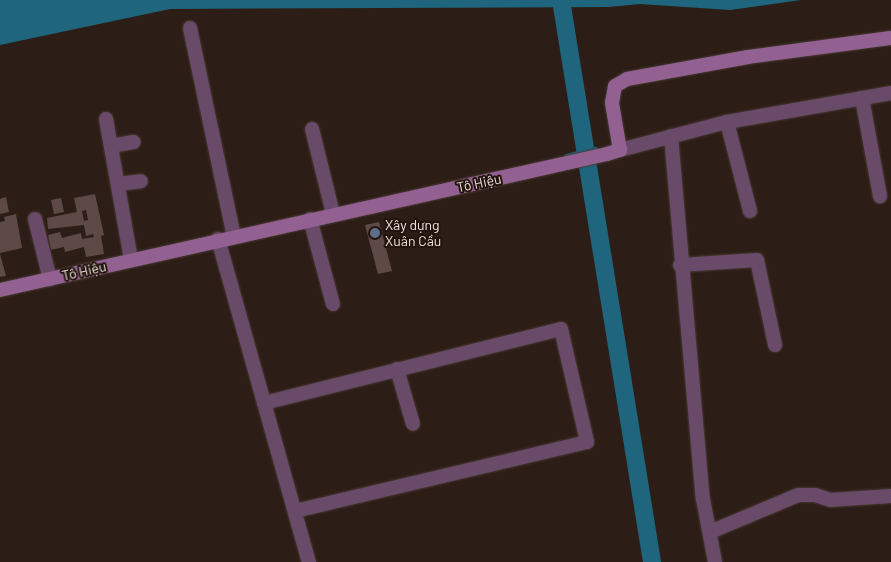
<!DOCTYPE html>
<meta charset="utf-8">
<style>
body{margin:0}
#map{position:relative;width:891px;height:562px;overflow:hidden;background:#2c1e16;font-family:Barlow,sans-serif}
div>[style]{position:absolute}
.water>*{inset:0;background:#1f657d}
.stream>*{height:5px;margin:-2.5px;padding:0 2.5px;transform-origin:2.5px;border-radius:2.5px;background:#1f657d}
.canal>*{height:18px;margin:-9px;padding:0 9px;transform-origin:9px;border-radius:9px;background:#1f657d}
.building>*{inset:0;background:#5d4a46}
.roads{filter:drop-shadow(0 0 1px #473932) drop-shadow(0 0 1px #473932)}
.minor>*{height:14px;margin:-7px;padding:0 7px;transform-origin:7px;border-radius:7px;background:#694a69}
.secondary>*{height:14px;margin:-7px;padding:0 7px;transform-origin:7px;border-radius:7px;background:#926091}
.dots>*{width:14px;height:14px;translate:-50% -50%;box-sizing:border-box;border:2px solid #22140d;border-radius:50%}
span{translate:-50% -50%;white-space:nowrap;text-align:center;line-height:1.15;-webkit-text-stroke:4px #22140d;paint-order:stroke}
.street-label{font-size:14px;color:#ece1dc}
.poi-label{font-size:14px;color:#ece1dc}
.left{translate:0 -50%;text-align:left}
</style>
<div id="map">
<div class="water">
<i style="clip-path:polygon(0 0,801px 0,730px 10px,640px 4px,609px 7px,170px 9px,0 45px)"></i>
</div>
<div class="stream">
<i style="left:566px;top:156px;width:30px;rotate:-14deg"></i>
</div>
<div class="canal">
<i style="left:561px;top:0;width:569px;rotate:80.8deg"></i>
</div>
<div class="building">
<i style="clip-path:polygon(evenodd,95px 194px,104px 235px,101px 236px,104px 254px,86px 257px,84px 247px,65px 252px,64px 247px,51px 250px,48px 235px,60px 232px,62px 238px,81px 233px,82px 239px,94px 237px,93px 234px,86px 236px,84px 225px,48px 229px,47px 218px,77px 212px,74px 198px,95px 194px,86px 210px,88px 220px,84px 221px,82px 211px,86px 210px)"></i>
<i style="clip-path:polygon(6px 197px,9px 212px,0 214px,0 199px)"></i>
<i style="clip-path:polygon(61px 198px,64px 212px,54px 214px,51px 200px)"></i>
<i style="clip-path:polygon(16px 214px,22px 248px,0 253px,0 222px,5px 221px,4px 217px)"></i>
<i style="clip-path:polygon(379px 222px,392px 271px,378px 274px,365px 225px)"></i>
<i style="clip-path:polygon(0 254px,6px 276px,0 277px)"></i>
</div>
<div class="roads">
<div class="minor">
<i style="left:190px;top:28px;width:213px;rotate:78.1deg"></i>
<i style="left:862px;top:98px;width:100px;rotate:79.6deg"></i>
<i style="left:106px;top:119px;width:142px;rotate:79.9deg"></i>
<i style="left:727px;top:122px;width:92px;rotate:75.5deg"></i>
<i style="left:312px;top:129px;width:88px;rotate:76.1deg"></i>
<i style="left:671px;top:136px;width:364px;rotate:85deg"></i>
<i style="left:703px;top:499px;width:64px;rotate:79.2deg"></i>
<i style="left:111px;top:146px;width:23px;rotate:-10deg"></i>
<i style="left:620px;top:150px;width:111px;rotate:-14.7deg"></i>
<i style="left:727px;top:122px;width:167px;rotate:-10deg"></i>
<i style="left:118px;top:184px;width:23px;rotate:-7deg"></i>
<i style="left:35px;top:219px;width:62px;rotate:76deg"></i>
<i style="left:310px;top:219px;width:88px;rotate:74.9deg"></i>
<i style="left:218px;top:239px;width:336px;rotate:74.3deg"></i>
<i style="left:680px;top:265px;width:77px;rotate:-3.7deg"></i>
<i style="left:757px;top:260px;width:87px;rotate:78deg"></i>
<i style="left:397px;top:369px;width:57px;rotate:73.8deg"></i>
<i style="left:264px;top:403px;width:306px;rotate:-14deg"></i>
<i style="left:561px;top:329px;width:116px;rotate:77deg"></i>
<i style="left:587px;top:442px;width:300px;rotate:166.7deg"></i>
<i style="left:710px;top:532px;width:95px;rotate:-22.8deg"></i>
<i style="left:798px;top:495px;width:17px"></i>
<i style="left:815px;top:495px;width:16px;rotate:18deg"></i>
<i style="left:830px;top:500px;width:61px;rotate:-3.8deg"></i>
</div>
<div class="secondary">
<i style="left:0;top:290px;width:622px;rotate:-12.63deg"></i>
<i style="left:607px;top:154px;width:14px;rotate:-17deg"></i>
<i style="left:620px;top:150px;width:48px;rotate:-99.7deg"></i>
<i style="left:612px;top:103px;width:17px;rotate:-80deg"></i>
<i style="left:615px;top:86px;width:14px;rotate:-30deg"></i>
<i style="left:627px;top:79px;width:123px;rotate:-10.3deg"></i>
<i style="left:748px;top:57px;width:144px;rotate:-7.6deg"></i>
</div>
</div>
<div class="dots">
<i style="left:375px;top:233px;background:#5c6f8a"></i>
</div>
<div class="street-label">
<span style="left:479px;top:183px;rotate:-12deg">Tô Hiệu</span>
<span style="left:84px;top:271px;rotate:-13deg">Tô Hiệu</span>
</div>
<div class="poi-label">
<span class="left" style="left:385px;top:233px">Xây dựng<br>Xuân Cầu</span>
</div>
</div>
